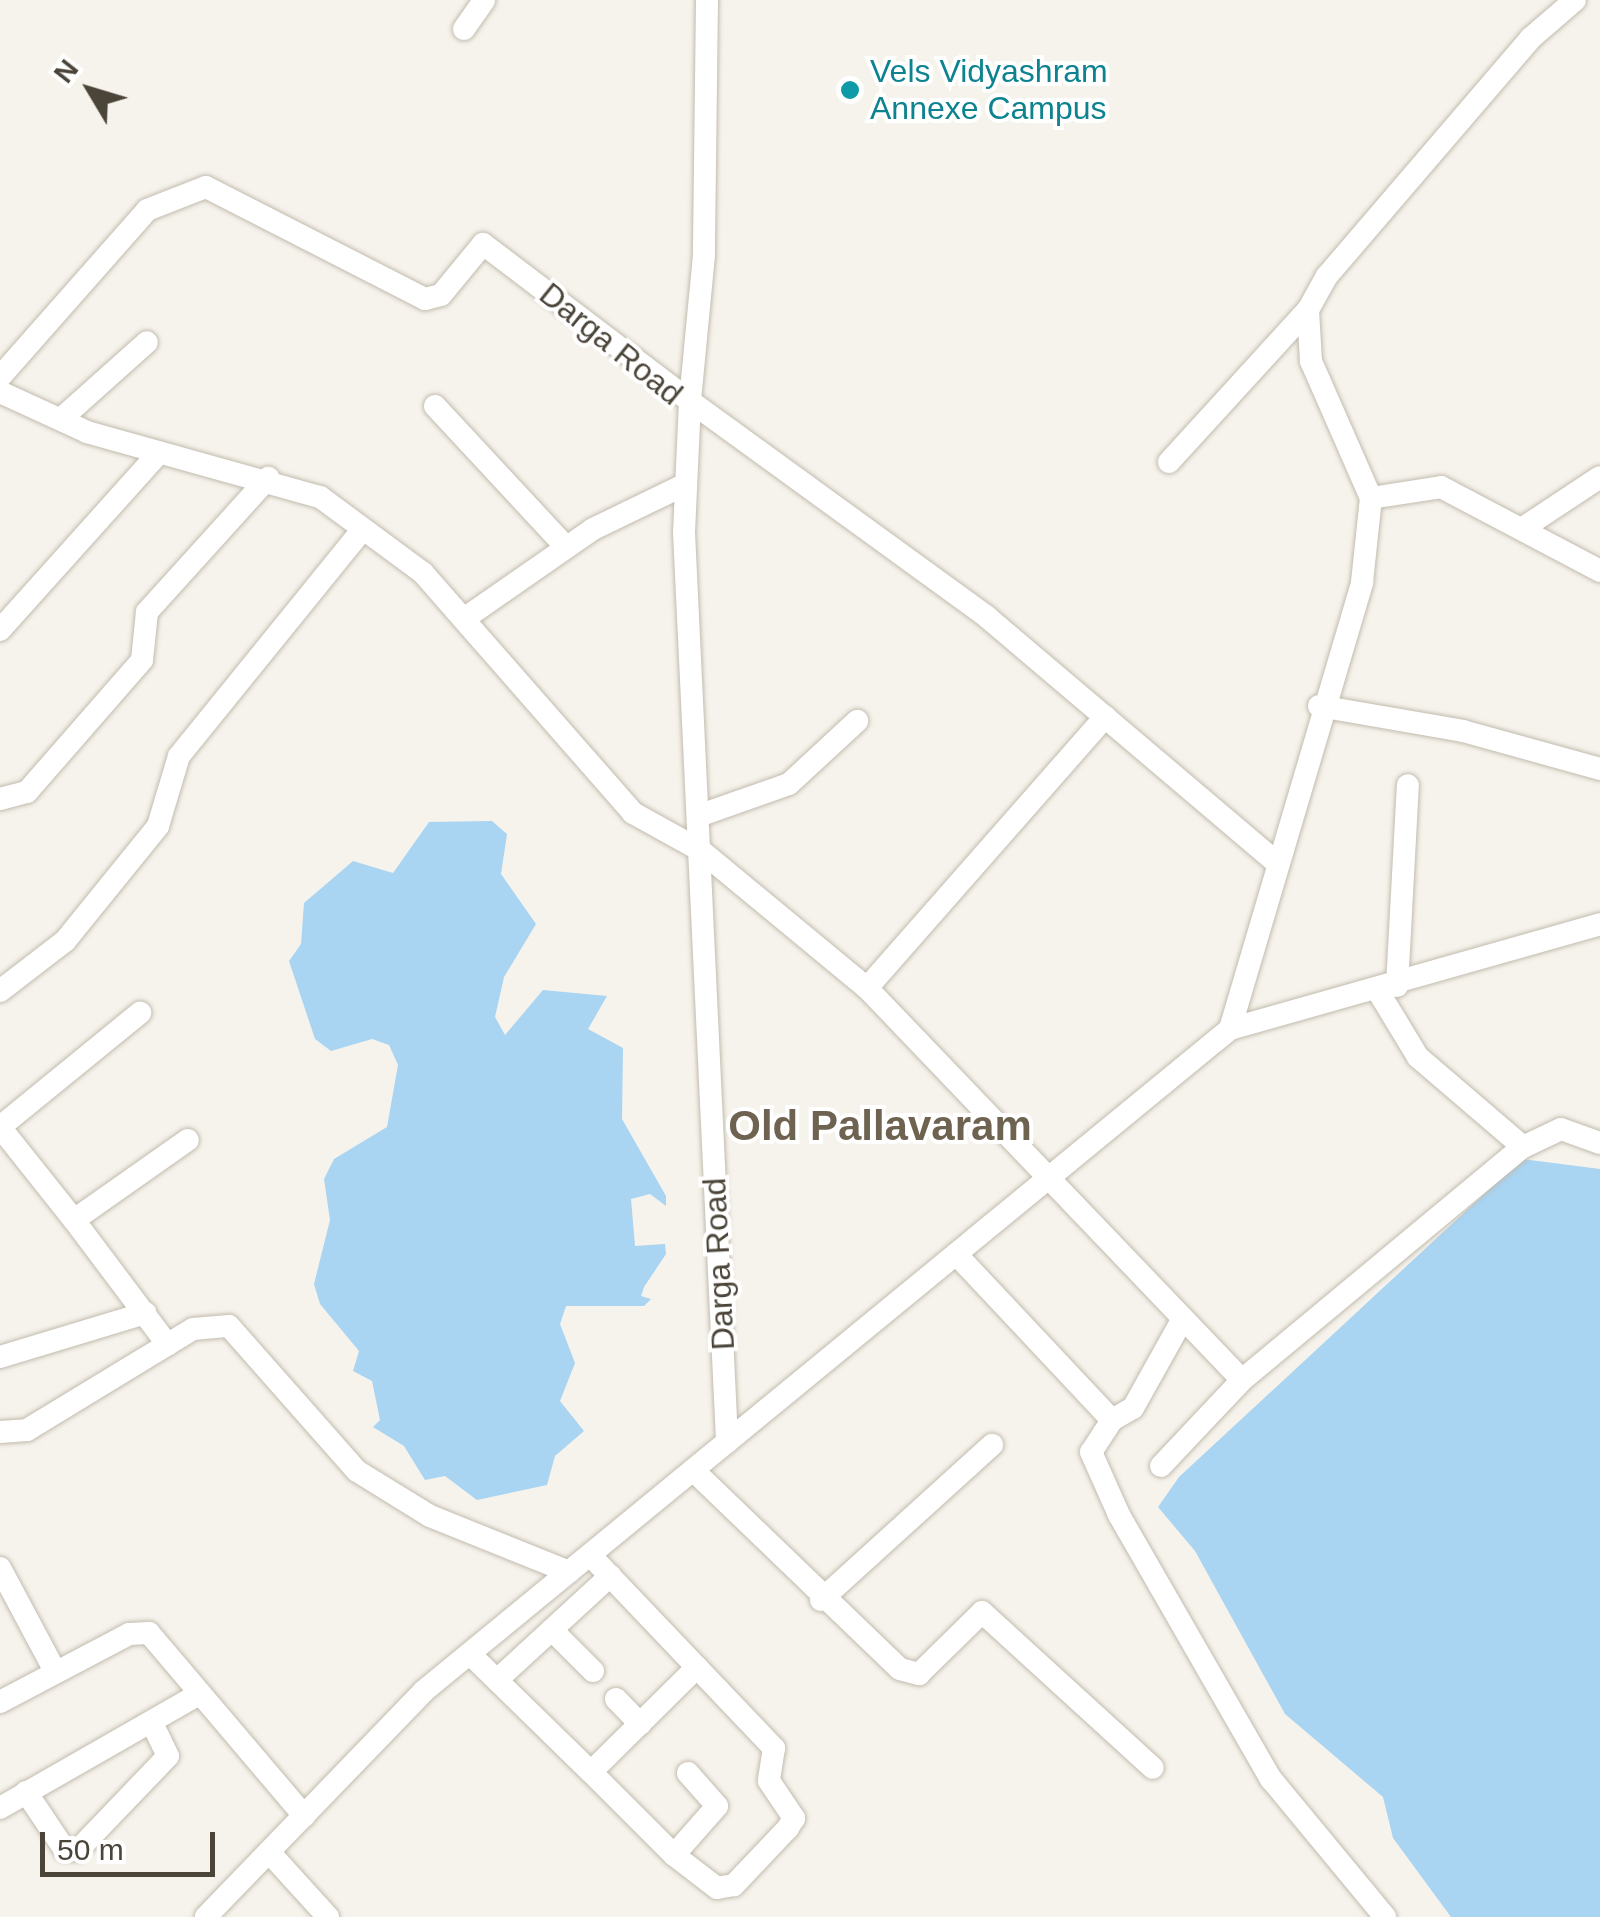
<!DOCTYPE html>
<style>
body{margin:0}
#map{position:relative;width:1600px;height:1917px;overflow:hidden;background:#f6f3ec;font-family:Arial,sans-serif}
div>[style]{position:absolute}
.water>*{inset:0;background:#a9d4f2}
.roads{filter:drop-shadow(0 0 2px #c2bbae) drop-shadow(0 0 2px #c2bbae)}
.street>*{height:22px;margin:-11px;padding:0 11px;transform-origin:11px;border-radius:11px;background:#fff}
.dots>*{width:28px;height:28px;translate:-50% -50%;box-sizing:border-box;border:5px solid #fff;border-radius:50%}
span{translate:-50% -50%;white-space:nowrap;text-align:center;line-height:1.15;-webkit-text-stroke:8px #fff;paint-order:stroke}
.culture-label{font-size:32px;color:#0d838f}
.left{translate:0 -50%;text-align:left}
.street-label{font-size:32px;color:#4b4439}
.district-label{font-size:42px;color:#6e6250;font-weight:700}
.north{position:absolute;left:40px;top:40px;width:100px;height:100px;-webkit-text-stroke:8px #fff;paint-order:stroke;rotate:308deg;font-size:28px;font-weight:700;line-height:40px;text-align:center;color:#4b4439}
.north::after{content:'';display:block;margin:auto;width:35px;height:45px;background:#4b4439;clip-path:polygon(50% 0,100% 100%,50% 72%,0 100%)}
.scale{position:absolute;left:40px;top:1832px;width:175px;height:45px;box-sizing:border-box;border:5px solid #4b4439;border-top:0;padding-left:12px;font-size:30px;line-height:35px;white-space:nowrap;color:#4b4439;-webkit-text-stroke:8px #fff;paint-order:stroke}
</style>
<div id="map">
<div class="water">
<i style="clip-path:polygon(492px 821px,507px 834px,501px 874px,536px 924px,504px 977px,495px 1017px,505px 1035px,543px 990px,607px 996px,588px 1029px,623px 1048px,622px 1119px,666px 1196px,666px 1206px,650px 1194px,631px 1199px,635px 1246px,665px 1244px,666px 1254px,644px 1287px,641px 1296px,651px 1299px,644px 1306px,566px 1306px,560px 1324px,575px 1363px,560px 1401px,584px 1431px,555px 1456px,547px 1485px,477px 1500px,445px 1476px,425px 1480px,404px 1446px,373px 1427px,380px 1420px,372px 1381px,353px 1371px,359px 1351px,320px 1304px,314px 1284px,330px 1220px,324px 1179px,334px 1159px,387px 1127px,398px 1065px,389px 1045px,372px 1039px,331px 1051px,315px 1039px,289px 961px,301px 944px,304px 903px,353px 861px,393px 873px,429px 822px)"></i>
<i style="clip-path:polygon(1522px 1159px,1600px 1169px,1600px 1917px,1451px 1917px,1393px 1838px,1383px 1797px,1285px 1714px,1195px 1551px,1158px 1507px,1179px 1477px)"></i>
</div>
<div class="roads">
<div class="street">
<i style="left:707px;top:0;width:255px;rotate:90.7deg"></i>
<i style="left:704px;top:255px;width:147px;rotate:95.5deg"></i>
<i style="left:690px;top:401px;width:367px;rotate:36deg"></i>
<i style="left:987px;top:617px;width:379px;rotate:40.3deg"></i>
<i style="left:464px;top:29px;width:35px;rotate:-55deg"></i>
<i style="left:0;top:377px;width:222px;rotate:-48.6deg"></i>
<i style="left:147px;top:210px;width:63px;rotate:-21.3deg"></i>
<i style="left:206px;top:187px;width:246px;rotate:27.1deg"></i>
<i style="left:425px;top:299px;width:16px;rotate:-14deg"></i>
<i style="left:441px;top:295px;width:66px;rotate:-50.5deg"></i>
<i style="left:483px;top:244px;width:260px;rotate:37.2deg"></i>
<i style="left:690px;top:401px;width:131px;rotate:92.6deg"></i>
<i style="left:684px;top:532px;width:911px;rotate:87.29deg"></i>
<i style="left:727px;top:1442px;width:392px;rotate:140.6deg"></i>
<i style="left:424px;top:1691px;width:314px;rotate:134deg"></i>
<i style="left:0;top:392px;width:96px;rotate:24.7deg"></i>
<i style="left:87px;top:432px;width:242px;rotate:15.6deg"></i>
<i style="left:320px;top:497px;width:128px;rotate:36.4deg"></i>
<i style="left:423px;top:573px;width:319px;rotate:48.8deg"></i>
<i style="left:633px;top:813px;width:77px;rotate:28.9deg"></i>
<i style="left:700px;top:850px;width:217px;rotate:39.6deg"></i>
<i style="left:867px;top:988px;width:542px;rotate:46.27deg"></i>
<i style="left:1242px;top:1380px;width:365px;rotate:-39.7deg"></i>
<i style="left:1523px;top:1147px;width:42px;rotate:-25.3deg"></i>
<i style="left:1561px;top:1129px;width:41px;rotate:19.7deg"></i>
<i style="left:435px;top:406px;width:191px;rotate:47.1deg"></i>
<i style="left:61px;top:419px;width:115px;rotate:-41.8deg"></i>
<i style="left:1169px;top:462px;width:206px;rotate:-47.6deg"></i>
<i style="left:1371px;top:498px;width:71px;rotate:-8.9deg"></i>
<i style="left:1441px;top:487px;width:180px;rotate:27.8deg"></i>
<i style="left:1523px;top:528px;width:92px;rotate:-33.5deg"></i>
<i style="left:468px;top:616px;width:152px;rotate:-34.8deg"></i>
<i style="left:593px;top:529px;width:101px;rotate:-25.8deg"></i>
<i style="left:0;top:630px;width:238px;rotate:-48.1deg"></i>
<i style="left:1319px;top:706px;width:146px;rotate:9.8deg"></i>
<i style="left:1463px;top:731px;width:142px;rotate:15.5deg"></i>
<i style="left:0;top:799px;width:28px;rotate:-15deg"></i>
<i style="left:27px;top:792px;width:175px;rotate:-48.9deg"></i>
<i style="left:142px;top:660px;width:48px;rotate:-84.1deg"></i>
<i style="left:147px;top:612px;width:181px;rotate:-47.9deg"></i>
<i style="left:698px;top:816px;width:96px;rotate:-19.4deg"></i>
<i style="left:789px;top:784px;width:93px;rotate:-42.8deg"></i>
<i style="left:1397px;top:986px;width:201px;rotate:-86.9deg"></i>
<i style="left:867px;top:988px;width:361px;rotate:-48.7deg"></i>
<i style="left:0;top:991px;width:82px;rotate:-37.6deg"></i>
<i style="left:65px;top:941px;width:148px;rotate:-51deg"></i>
<i style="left:158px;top:826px;width:73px;rotate:-73.3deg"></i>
<i style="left:179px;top:756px;width:291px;rotate:-51deg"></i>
<i style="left:1378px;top:991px;width:77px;rotate:58.8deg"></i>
<i style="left:1418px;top:1057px;width:138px;rotate:40.6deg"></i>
<i style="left:1230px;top:1029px;width:466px;rotate:-73.5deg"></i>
<i style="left:1362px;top:582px;width:84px;rotate:-83.9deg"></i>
<i style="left:1371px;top:498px;width:150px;rotate:-113.7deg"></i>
<i style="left:1311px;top:361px;width:51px;rotate:-93.4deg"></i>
<i style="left:1308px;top:310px;width:39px;rotate:-61deg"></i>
<i style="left:1327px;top:276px;width:313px;rotate:-49.4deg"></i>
<i style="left:1531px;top:38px;width:58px;rotate:-40.8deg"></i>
<i style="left:0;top:1127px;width:119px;rotate:51.5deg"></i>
<i style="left:74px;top:1220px;width:139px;rotate:-35.1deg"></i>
<i style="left:0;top:1127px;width:181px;rotate:-39.2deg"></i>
<i style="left:74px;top:1220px;width:156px;rotate:53.1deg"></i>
<i style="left:956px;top:1254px;width:228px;rotate:46.8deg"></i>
<i style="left:1112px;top:1420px;width:24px;rotate:-30deg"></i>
<i style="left:1133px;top:1408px;width:96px;rotate:-60.8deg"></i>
<i style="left:0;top:1357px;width:152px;rotate:-16.8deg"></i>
<i style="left:1112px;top:1420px;width:38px;rotate:123deg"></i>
<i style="left:1091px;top:1452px;width:69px;rotate:66deg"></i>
<i style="left:1119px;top:1515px;width:305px;rotate:60.1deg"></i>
<i style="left:1271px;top:1779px;width:179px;rotate:50.4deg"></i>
<i style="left:0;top:1432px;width:27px;rotate:-4deg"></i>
<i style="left:27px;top:1430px;width:194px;rotate:-31.3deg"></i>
<i style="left:193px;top:1329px;width:36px;rotate:-5deg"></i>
<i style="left:229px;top:1326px;width:193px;rotate:48.6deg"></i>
<i style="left:357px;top:1471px;width:86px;rotate:31.7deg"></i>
<i style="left:430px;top:1516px;width:150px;rotate:21.9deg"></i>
<i style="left:727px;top:1442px;width:651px;rotate:-39.39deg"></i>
<i style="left:1230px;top:1029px;width:385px;rotate:-15.8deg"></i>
<i style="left:1161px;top:1466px;width:118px;rotate:-46.7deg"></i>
<i style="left:693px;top:1470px;width:287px;rotate:43.9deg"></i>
<i style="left:900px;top:1669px;width:20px;rotate:15deg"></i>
<i style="left:919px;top:1674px;width:88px;rotate:-44.5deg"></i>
<i style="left:982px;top:1612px;width:231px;rotate:42.4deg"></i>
<i style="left:590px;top:1555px;width:267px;rotate:46.4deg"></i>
<i style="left:774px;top:1748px;width:33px;rotate:99deg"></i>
<i style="left:769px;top:1781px;width:45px;rotate:56deg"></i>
<i style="left:794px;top:1818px;width:12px;rotate:121deg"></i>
<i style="left:788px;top:1828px;width:79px;rotate:133.5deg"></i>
<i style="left:734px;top:1885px;width:17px;rotate:170deg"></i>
<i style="left:717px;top:1888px;width:54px;rotate:-142.5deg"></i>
<i style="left:0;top:1568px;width:117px;rotate:61.9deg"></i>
<i style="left:821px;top:1600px;width:231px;rotate:-42.2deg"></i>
<i style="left:552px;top:1630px;width:58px;rotate:45deg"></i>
<i style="left:470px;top:1654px;width:169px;rotate:44.3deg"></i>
<i style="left:591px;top:1772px;width:149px;rotate:-44.7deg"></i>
<i style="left:497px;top:1680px;width:154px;rotate:-42.6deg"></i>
<i style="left:616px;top:1699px;width:35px;rotate:46deg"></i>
<i style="left:0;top:1702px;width:146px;rotate:-27.8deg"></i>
<i style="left:129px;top:1634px;width:20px;rotate:-3deg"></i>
<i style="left:149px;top:1633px;width:240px;rotate:49.7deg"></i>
<i style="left:591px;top:1772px;width:117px;rotate:45deg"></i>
<i style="left:674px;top:1855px;width:65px;rotate:-48.7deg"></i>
<i style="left:717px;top:1806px;width:44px;rotate:-131.3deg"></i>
<i style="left:26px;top:1792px;width:70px;rotate:56.1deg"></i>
<i style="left:65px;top:1850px;width:13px"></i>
<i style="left:78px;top:1850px;width:130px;rotate:-46.2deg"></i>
<i style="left:168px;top:1756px;width:34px;rotate:-116deg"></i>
<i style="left:0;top:1808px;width:229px;rotate:-29.8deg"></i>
<i style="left:269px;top:1852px;width:88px;rotate:47.8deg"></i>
</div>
</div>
<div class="dots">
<i style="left:850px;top:90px;background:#0f9aa8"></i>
</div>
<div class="culture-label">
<span class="left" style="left:870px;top:90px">Vels Vidyashram<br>Annexe Campus</span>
</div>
<div class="street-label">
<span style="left:611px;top:344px;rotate:39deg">Darga Road</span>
<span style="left:719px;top:1264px;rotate:-93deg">Darga Road</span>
</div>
<div class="district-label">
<span style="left:880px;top:1126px">Old Pallavaram</span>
</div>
<div class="north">N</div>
<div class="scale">50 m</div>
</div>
